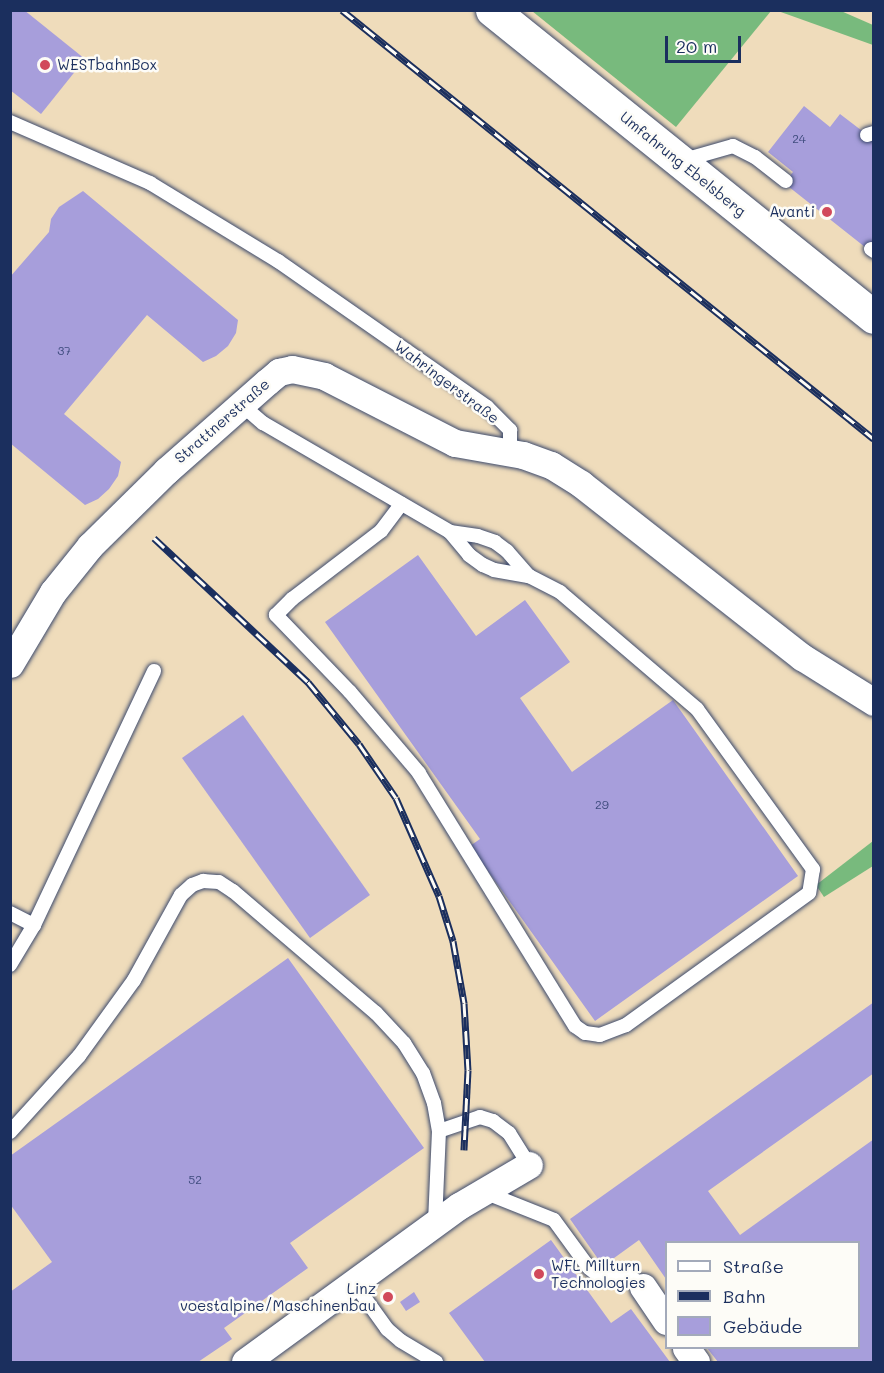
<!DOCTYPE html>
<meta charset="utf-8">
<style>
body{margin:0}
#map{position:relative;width:884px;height:1373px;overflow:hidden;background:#efdcbb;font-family:Mali,sans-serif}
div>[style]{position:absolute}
.forest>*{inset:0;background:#78ba7d}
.building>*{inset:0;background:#a79edb}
.roads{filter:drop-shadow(0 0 2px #3b496c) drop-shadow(0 0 2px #3b496c)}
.lane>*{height:14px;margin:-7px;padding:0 7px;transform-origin:7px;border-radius:7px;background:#fff}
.street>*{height:27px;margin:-13.5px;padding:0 13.5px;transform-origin:13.5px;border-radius:13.5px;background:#fff}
.primary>*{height:33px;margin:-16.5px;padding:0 16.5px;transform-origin:16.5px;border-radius:16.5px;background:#fff}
.rail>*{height:7px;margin-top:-3.5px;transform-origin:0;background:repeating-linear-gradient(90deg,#fdfcf7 0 14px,#1b2f5e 0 28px);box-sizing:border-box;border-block:2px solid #1b2f5e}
.dots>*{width:16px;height:16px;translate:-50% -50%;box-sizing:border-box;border:3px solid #fdfcf7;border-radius:50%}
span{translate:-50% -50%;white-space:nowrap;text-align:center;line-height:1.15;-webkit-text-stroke:5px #fdfcf7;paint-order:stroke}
.number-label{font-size:12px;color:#3e4b7d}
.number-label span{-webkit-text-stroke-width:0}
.poi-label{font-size:15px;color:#1b2f5e}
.left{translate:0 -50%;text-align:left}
.right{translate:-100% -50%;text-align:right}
.street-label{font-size:15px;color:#1b2f5e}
.frame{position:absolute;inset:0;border:12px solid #1b2f5e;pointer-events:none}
.legend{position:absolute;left:665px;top:1241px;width:195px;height:108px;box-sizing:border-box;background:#fdfcf7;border:2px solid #a3aaba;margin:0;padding:8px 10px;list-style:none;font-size:18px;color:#1b2f5e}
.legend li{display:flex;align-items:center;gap:12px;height:30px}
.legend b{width:30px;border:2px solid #a3aaba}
.scale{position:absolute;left:665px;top:36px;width:76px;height:27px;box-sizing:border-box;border:3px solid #1b2f5e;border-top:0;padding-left:8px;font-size:18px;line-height:21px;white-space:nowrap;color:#1b2f5e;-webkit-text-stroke:4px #fdfcf7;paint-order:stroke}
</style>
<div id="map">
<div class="forest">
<i style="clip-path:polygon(532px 11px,771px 11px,676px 127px)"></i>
<i style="clip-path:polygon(778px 11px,841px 11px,873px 25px,873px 45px)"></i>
<i style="clip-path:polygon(873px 841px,873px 866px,824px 897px,816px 885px)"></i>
</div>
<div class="building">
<i style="clip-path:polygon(10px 10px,24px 10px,85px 59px,41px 114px,10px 90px)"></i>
<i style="clip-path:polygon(804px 106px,830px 127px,840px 114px,874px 140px,874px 246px,870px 251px,784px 183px,793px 172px,768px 152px)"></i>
<i style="clip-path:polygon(83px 191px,238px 320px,236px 333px,228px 346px,216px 356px,203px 362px,147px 315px,64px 414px,121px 462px,118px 476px,109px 489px,98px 499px,85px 505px,10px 443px,10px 277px,49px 232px,51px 219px,59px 207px)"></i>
<i style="clip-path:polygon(418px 555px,476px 636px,525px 600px,570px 662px,520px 698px,572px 772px,673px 700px,798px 876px,595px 1021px,470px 846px,480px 839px,325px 622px)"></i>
<i style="clip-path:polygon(243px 715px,370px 895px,310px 938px,182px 758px)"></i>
<i style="clip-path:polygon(288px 958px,424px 1148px,290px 1243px,308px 1268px,224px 1328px,232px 1339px,198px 1362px,10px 1362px,10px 1292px,52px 1262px,10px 1204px,10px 1156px)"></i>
<i style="clip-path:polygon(874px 1002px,874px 1073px,708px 1191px,740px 1235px,874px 1139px,874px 1362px,718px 1362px,707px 1348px,858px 1348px,858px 1242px,666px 1242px,666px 1279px,639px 1240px,603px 1266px,570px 1219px)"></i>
<i style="clip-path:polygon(551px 1240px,611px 1323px,631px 1309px,670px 1362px,485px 1362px,449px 1313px)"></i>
<i style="clip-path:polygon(414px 1292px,420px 1302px,406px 1311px,400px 1302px)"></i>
</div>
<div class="roads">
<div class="lane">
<i style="left:10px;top:122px;width:153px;rotate:23.5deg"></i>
<i style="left:150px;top:183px;width:150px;rotate:31.4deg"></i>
<i style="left:278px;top:261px;width:255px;rotate:34.9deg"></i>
<i style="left:487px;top:407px;width:33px;rotate:45deg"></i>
<i style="left:510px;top:430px;width:23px;rotate:90deg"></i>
<i style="left:867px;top:135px;width:7px;rotate:-16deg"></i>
<i style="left:684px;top:160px;width:51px;rotate:-15.9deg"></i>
<i style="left:733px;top:146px;width:25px;rotate:27deg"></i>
<i style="left:755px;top:157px;width:39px;rotate:38deg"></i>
<i style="left:871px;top:249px;width:4px;rotate:34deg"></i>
<i style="left:242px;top:405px;width:28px;rotate:41deg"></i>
<i style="left:263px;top:423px;width:216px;rotate:30.2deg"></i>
<i style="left:450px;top:532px;width:30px;rotate:50deg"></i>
<i style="left:469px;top:555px;width:17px;rotate:36deg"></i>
<i style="left:483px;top:565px;width:12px;rotate:24deg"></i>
<i style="left:494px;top:570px;width:36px;rotate:10deg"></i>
<i style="left:529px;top:576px;width:35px;rotate:27deg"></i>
<i style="left:560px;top:592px;width:180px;rotate:40.5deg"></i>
<i style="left:697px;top:709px;width:198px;rotate:54.1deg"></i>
<i style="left:813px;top:869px;width:24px;rotate:99deg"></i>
<i style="left:809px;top:893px;width:226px;rotate:144.2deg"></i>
<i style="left:626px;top:1025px;width:28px;rotate:159deg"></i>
<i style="left:600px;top:1035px;width:15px;rotate:-172deg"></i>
<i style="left:585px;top:1033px;width:12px;rotate:-145deg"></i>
<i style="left:575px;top:1026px;width:297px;rotate:-121.7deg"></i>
<i style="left:419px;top:773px;width:106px;rotate:-130.4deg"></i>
<i style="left:350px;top:692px;width:107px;rotate:-133.9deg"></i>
<i style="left:276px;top:615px;width:23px;rotate:-45deg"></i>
<i style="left:292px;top:599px;width:112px;rotate:-37.4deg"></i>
<i style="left:381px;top:531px;width:34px;rotate:-53deg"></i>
<i style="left:450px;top:532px;width:28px;rotate:8deg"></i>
<i style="left:478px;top:536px;width:18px;rotate:19deg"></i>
<i style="left:495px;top:542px;width:15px;rotate:37deg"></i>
<i style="left:507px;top:551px;width:33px;rotate:49deg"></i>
<i style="left:10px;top:913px;width:27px;rotate:27deg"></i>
<i style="left:34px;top:925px;width:281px;rotate:-64.7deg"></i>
<i style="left:10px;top:965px;width:47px;rotate:-59deg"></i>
<i style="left:439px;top:1131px;width:43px;rotate:-18.9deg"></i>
<i style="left:480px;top:1117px;width:14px;rotate:17deg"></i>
<i style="left:493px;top:1121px;width:20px;rotate:37deg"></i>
<i style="left:509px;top:1133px;width:38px;rotate:58deg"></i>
<i style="left:10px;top:1132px;width:103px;rotate:-47.8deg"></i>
<i style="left:79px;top:1056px;width:94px;rotate:-54.1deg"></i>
<i style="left:134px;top:980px;width:97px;rotate:-61.1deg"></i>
<i style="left:181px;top:895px;width:15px;rotate:-42deg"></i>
<i style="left:192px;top:885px;width:12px;rotate:-20deg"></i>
<i style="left:203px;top:881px;width:16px;rotate:4deg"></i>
<i style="left:219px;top:882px;width:17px;rotate:33deg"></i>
<i style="left:233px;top:891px;width:188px;rotate:40.5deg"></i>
<i style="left:376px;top:1013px;width:41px;rotate:47deg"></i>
<i style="left:404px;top:1043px;width:36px;rotate:58deg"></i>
<i style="left:423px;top:1073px;width:32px;rotate:70deg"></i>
<i style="left:434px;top:1103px;width:28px;rotate:80deg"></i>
<i style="left:439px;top:1131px;width:93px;rotate:92.5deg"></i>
<i style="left:484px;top:1192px;width:75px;rotate:21.8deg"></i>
<i style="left:554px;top:1220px;width:59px;rotate:53.9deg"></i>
<i style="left:589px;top:1268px;width:11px;rotate:38deg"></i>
<i style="left:598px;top:1275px;width:31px"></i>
<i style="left:629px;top:1275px;width:18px;rotate:41deg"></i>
<i style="left:354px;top:1283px;width:57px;rotate:54.3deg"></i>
<i style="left:387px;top:1329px;width:18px;rotate:41deg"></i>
<i style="left:401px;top:1341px;width:41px;rotate:31deg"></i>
</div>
<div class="street">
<i style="left:10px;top:664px;width:84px;rotate:-59.2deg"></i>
<i style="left:53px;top:592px;width:59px;rotate:-51.2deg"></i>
<i style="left:90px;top:546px;width:107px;rotate:-44.6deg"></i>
<i style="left:166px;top:471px;width:135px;rotate:-41.4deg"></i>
<i style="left:267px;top:382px;width:16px;rotate:-40deg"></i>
<i style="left:279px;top:372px;width:13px;rotate:-13deg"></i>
<i style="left:292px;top:369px;width:33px;rotate:12deg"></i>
<i style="left:324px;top:376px;width:147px;rotate:27.1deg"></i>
<i style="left:455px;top:443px;width:69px;rotate:10deg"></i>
<i style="left:523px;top:455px;width:30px;rotate:20deg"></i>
<i style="left:551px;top:465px;width:36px;rotate:32deg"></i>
<i style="left:581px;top:484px;width:281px;rotate:38.1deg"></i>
<i style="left:802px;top:657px;width:85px;rotate:32deg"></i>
<i style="left:643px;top:1287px;width:41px;rotate:55.9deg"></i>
<i style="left:686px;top:1348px;width:17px;rotate:54deg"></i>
<i style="left:245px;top:1362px;width:265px;rotate:-36.1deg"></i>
<i style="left:459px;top:1206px;width:81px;rotate:-30.4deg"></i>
</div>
<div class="primary">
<i style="left:492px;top:10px;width:490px;rotate:38.8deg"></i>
</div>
</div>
<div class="rail">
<i style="left:342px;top:10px;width:683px;rotate:38.88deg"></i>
<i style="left:154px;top:538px;width:211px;rotate:43.1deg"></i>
<i style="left:308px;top:682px;width:80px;rotate:50.6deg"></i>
<i style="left:359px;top:744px;width:65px;rotate:55.6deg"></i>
<i style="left:396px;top:798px;width:107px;rotate:66.3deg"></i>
<i style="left:439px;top:896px;width:47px;rotate:72.7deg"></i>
<i style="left:453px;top:941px;width:63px;rotate:79.9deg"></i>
<i style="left:464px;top:1003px;width:67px;rotate:86.6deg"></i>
<i style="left:468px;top:1070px;width:80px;rotate:92.9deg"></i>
</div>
<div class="dots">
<i style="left:45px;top:65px;background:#d1495b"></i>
<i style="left:827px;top:212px;background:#d1495b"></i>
<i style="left:539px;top:1274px;background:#d1495b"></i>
<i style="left:388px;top:1297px;background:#d1495b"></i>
</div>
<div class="number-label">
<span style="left:799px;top:139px">24</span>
<span style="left:64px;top:351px">37</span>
<span style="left:602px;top:805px">29</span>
<span style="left:195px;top:1180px">52</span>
</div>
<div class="poi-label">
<span class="left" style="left:57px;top:65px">WESTbahnBox</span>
<span class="right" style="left:815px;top:212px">Avanti</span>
<span class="left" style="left:551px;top:1274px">WFL Millturn<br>Technologies</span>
<span class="right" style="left:376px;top:1297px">Linz<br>voestalpine/Maschinenbau</span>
</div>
<div class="street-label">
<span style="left:683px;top:164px;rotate:39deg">Umfahrung Ebelsberg</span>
<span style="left:447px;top:382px;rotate:37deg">Wahringerstraße</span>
<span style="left:222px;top:421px;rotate:-41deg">Strattnerstraße</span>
</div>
<div class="frame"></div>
<ul class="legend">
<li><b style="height:8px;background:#fff"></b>Straße</li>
<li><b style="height:8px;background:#1b2f5e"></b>Bahn</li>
<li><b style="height:16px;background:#a79edb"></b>Gebäude</li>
</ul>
<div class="scale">20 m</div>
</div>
